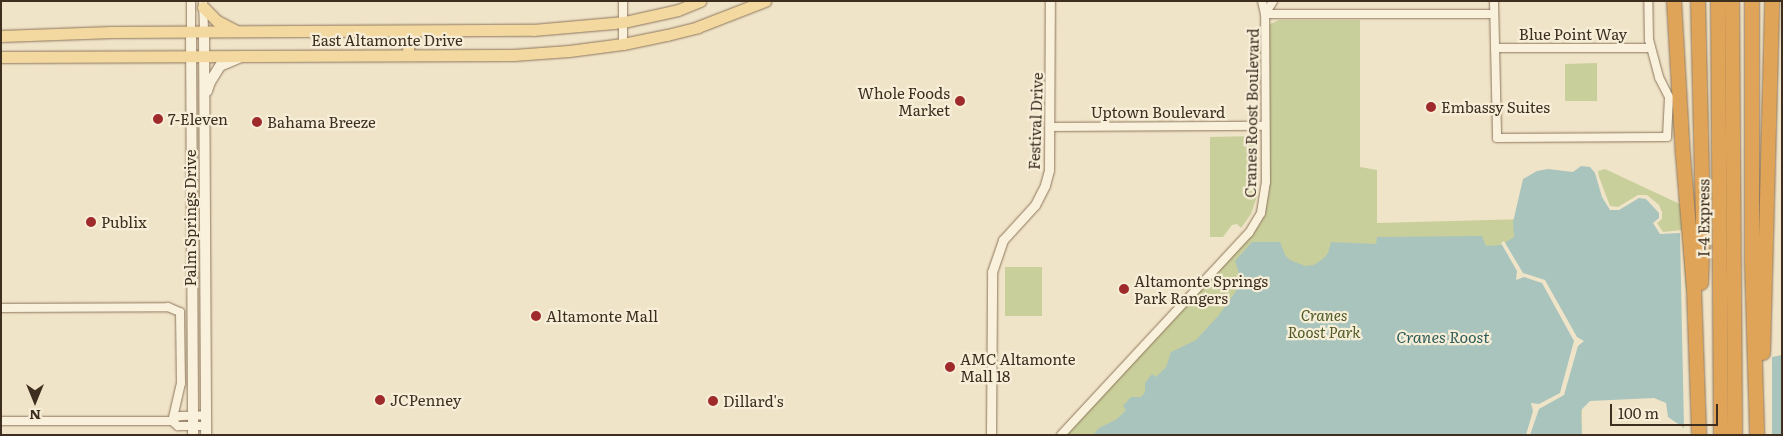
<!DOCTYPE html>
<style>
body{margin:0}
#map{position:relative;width:1783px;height:436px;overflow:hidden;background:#f0e4c8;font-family:Literata,serif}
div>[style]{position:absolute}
.green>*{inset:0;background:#c9cf9b}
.water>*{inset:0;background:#a9c4bc}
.pier>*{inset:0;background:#f0e4c8}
.roads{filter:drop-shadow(0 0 1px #8d765c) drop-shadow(0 0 1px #8d765c)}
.minor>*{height:8px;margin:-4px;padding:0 4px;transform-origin:4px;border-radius:4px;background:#faf1dc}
.tertiary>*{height:9px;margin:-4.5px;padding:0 4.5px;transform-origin:4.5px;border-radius:4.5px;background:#faf1dc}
.secondary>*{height:10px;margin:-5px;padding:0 5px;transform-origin:5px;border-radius:5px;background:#faf1dc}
.primary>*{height:11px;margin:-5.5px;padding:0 5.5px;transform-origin:5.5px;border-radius:5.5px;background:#f3d9a0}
.motorway>*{height:14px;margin:-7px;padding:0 7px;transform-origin:7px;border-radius:7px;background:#e0a458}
.dots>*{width:14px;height:14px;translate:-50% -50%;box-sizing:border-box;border:2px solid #f7eed8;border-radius:50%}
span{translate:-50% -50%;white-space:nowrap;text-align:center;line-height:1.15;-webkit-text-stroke:4.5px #f7eed8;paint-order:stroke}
.street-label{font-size:15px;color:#3d2e20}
.poi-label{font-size:15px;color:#3d2e20}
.right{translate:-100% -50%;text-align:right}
.left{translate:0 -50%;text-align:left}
.park-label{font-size:15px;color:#4d5a26;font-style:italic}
.water-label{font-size:16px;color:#2f5d5a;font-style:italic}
.frame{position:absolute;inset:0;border:2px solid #3d2e20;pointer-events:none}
.north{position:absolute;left:10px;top:376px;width:50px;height:50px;-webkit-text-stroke:4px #f7eed8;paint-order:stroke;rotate:180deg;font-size:14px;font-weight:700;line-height:20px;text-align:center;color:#3d2e20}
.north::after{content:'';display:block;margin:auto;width:18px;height:22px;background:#3d2e20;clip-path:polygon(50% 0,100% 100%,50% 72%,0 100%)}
.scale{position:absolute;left:1610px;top:404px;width:108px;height:22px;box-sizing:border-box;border:2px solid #3d2e20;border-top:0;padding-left:6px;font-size:15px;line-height:18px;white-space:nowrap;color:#3d2e20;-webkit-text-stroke:4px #f7eed8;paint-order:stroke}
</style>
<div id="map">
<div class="green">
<i style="clip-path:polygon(1279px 20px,1360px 20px,1360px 167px,1377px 170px,1377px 223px,1529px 219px,1582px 409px,1581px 435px,1066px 435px,1260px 224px,1265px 212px,1269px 192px,1268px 28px,1270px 24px)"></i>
<i style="clip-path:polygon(1597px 63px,1597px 101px,1565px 101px,1565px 64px)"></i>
<i style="clip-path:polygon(1255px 136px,1257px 196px,1251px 214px,1241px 228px,1237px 224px,1232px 225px,1223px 237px,1210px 237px,1210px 137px)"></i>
<i style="clip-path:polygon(1605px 169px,1682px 205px,1691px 293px,1686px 291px,1682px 230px,1663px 232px,1657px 223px,1662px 219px,1662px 212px,1659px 205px,1647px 195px,1638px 195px,1618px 207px,1610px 206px,1599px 177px,1598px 171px)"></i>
<i style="clip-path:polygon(1005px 267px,1042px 267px,1042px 316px,1005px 316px)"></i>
</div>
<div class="water">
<i style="clip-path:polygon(1581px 166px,1590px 167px,1595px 173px,1602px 197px,1610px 210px,1619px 210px,1639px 198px,1646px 199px,1659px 213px,1659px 218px,1653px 223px,1660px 234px,1680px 233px,1684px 428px,1668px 417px,1666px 403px,1654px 398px,1590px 401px,1581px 410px,1582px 435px,1094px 434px,1099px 428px,1117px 419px,1126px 410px,1123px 406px,1131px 397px,1141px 397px,1145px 392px,1145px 383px,1152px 374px,1156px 377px,1166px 367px,1171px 352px,1196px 340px,1219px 315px,1236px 291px,1241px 280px,1235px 261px,1252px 242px,1280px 242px,1285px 255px,1290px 260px,1305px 266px,1314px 265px,1324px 258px,1328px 253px,1331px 242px,1376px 244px,1377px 237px,1482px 236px,1486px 246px,1501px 245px,1514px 237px,1513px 222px,1523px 179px,1537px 171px,1548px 169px,1573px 172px)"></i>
<i style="clip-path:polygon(1782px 355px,1782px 435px,1772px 435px,1772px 357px)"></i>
</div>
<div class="pier">
<i style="clip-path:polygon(1504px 241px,1523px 273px,1545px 280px,1577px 337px,1584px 341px,1578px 346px,1564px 395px,1539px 409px,1530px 435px,1526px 435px,1533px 411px,1531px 403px,1539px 404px,1560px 393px,1574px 341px,1542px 283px,1524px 277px,1516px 280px,1517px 271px,1501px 243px)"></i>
</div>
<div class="roads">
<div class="minor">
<i style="left:203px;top:1px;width:31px;rotate:88deg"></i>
<i style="left:1494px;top:1px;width:137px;rotate:88.7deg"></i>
<i style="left:1497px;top:138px;width:170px;rotate:-0.3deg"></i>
<i style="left:1667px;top:137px;width:40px;rotate:-87.1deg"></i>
<i style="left:1669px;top:97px;width:22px;rotate:-117deg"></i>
<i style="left:1659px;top:77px;width:38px;rotate:-105deg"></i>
<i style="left:1649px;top:40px;width:39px;rotate:-91deg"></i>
<i style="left:1265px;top:14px;width:229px"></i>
<i style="left:1265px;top:14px;width:15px;rotate:-58deg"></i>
<i style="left:191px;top:32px;width:31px;rotate:-90deg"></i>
<i style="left:623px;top:44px;width:43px;rotate:-90deg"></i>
<i style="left:1495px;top:48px;width:156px"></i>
<i style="left:1050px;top:127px;width:215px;rotate:-0.3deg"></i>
<i style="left:1px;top:308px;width:167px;rotate:-0.3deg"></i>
<i style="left:168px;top:307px;width:13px;rotate:23deg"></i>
<i style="left:180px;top:312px;width:71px;rotate:89.2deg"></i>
<i style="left:181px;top:383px;width:39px;rotate:103deg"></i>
<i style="left:1px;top:421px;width:171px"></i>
<i style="left:172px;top:421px;width:8px;rotate:40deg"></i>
<i style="left:178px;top:426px;width:28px"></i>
<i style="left:172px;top:421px;width:6px;rotate:-45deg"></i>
<i style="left:176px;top:417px;width:5px;rotate:-11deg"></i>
<i style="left:181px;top:416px;width:25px;rotate:-2deg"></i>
<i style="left:1061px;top:435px;width:276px;rotate:-47.1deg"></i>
<i style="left:1249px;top:233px;width:23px;rotate:-59deg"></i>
<i style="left:1261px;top:213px;width:31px;rotate:-81deg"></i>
<i style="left:1266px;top:182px;width:168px;rotate:-90.3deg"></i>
<i style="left:1265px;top:14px;width:13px;rotate:-103deg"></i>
</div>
<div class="tertiary">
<i style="left:991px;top:435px;width:163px;rotate:-89.6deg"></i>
<i style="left:992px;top:272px;width:34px;rotate:-71deg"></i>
<i style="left:1003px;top:240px;width:47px;rotate:-47.6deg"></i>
<i style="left:1035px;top:205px;width:22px;rotate:-63deg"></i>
<i style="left:1045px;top:185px;width:16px;rotate:-75deg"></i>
<i style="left:1049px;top:170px;width:169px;rotate:-89.7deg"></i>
</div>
<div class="secondary">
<i style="left:191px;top:32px;width:403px;rotate:89.7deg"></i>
<i style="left:204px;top:32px;width:403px;rotate:89.7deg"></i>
<i style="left:207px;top:91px;width:9px;rotate:-72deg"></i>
<i style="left:210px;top:82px;width:19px;rotate:-58deg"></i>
<i style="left:220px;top:66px;width:25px;rotate:-23deg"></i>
</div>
<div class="primary">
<i style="left:203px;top:7px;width:20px;rotate:45deg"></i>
<i style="left:217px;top:21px;width:20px;rotate:27deg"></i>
<i style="left:1px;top:36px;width:111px;rotate:-2.1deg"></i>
<i style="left:112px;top:32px;width:421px;rotate:-0.3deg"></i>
<i style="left:533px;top:30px;width:91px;rotate:-5deg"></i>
<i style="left:624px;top:22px;width:55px;rotate:-12.5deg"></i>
<i style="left:678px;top:10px;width:24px;rotate:-22deg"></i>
<i style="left:408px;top:55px;width:24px;rotate:-88deg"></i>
<i style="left:1px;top:57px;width:512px;rotate:-0.22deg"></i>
<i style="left:513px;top:55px;width:56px;rotate:-4.1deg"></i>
<i style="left:569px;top:51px;width:54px;rotate:-7.4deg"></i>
<i style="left:623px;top:44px;width:45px;rotate:-11.6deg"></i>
<i style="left:667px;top:35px;width:32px;rotate:-14deg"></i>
<i style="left:698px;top:27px;width:72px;rotate:-21.2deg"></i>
</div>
<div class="motorway">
<i style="left:1674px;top:1px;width:154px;rotate:86.7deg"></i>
<i style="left:1683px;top:155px;width:134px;rotate:85.3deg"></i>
<i style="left:1694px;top:289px;width:146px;rotate:88deg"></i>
<i style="left:1698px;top:1px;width:226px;rotate:88.7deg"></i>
<i style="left:1703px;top:227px;width:56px;rotate:92deg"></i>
<i style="left:1718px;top:1px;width:434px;rotate:89.6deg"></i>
<i style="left:1732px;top:1px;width:434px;rotate:89.6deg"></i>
<i style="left:1752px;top:1px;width:261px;rotate:90deg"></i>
<i style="left:1752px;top:262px;width:173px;rotate:88.3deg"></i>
<i style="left:1763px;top:353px;width:352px;rotate:-88.5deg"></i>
</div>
</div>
<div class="dots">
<i style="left:960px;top:101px;background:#9e2a2b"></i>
<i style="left:1431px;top:107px;background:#9e2a2b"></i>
<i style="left:158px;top:119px;background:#9e2a2b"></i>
<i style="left:257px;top:122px;background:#9e2a2b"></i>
<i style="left:91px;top:222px;background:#9e2a2b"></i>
<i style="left:1124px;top:289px;background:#9e2a2b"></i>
<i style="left:536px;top:316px;background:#9e2a2b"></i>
<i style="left:950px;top:367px;background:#9e2a2b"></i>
<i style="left:380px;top:400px;background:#9e2a2b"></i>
<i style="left:713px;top:401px;background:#9e2a2b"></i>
</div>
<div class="street-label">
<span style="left:1573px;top:34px">Blue Point Way</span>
<span style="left:387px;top:40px">East Altamonte Drive</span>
<span style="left:1158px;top:112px">Uptown Boulevard</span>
<span style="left:1251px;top:113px;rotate:-89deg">Cranes Roost Boulevard</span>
<span style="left:1035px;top:121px;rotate:-88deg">Festival Drive</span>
<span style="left:190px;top:218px;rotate:-90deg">Palm Springs Drive</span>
<span style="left:1703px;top:218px;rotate:-90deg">I-4 Express</span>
</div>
<div class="poi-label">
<span class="right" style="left:950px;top:101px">Whole Foods<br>Market</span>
<span class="left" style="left:1441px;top:107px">Embassy Suites</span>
<span class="left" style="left:168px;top:119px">7-Eleven</span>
<span class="left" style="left:267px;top:122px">Bahama Breeze</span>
<span class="left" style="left:101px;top:222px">Publix</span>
<span class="left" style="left:1134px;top:289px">Altamonte Springs<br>Park Rangers</span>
<span class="left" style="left:546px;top:316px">Altamonte Mall</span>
<span class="left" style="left:960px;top:367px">AMC Altamonte<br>Mall 18</span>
<span class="left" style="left:390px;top:400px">JCPenney</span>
<span class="left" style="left:723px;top:401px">Dillard's</span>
</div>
<div class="park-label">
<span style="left:1324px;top:323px">Cranes<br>Roost Park</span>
</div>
<div class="water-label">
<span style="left:1443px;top:336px">Cranes Roost</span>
</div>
<div class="frame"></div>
<div class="north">N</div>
<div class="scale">100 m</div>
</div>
